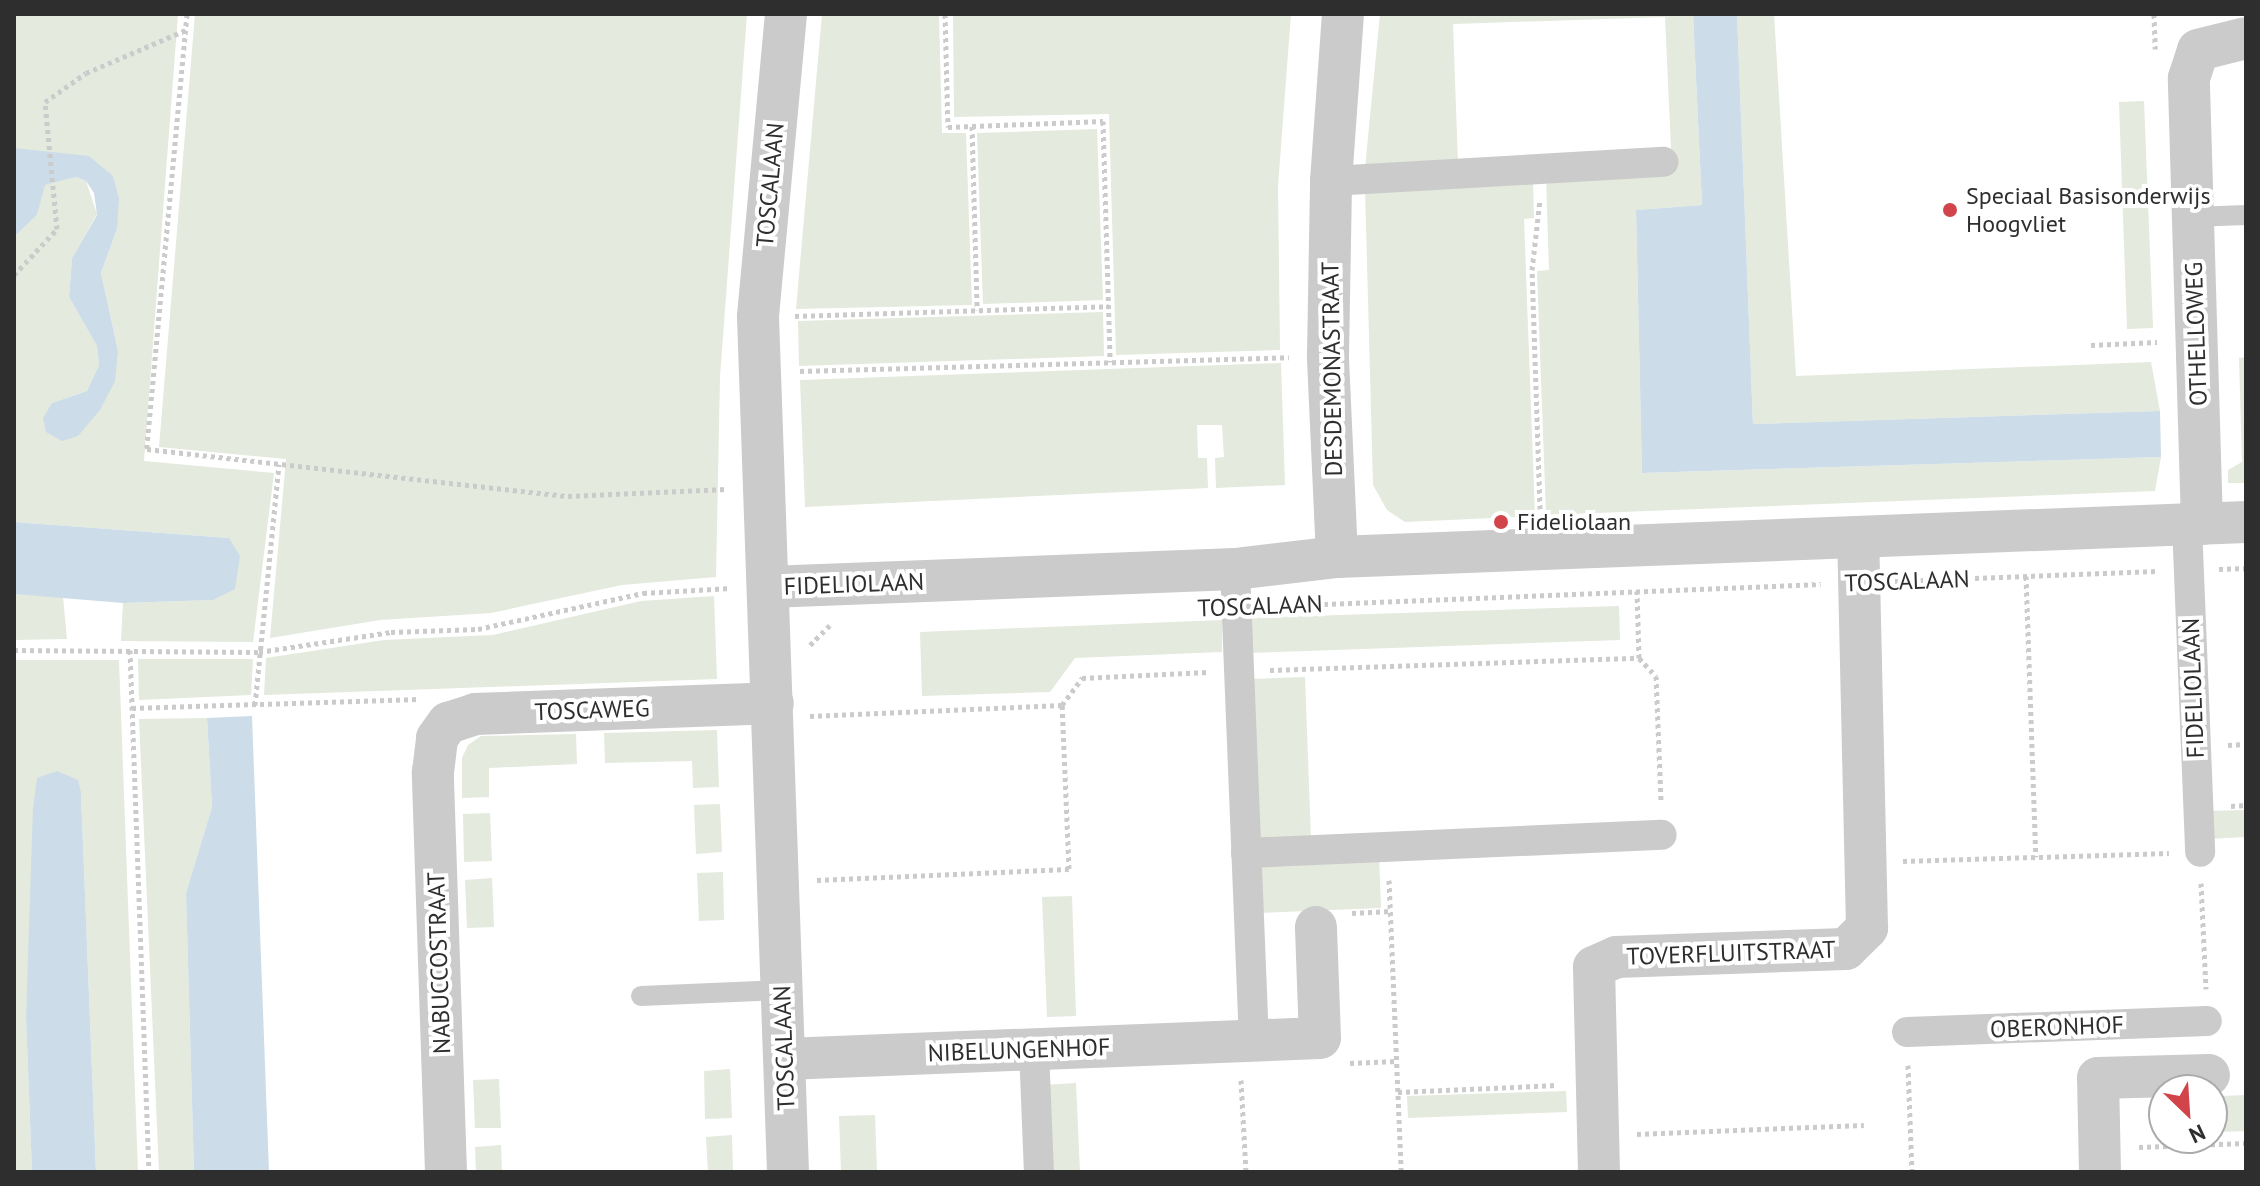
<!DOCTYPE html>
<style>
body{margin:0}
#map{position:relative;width:2260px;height:1186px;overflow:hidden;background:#fff;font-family:"PT Sans",sans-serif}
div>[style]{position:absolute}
.green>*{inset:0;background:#e4eadd}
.water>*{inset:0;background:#ccdce8}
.path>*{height:5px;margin-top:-2.5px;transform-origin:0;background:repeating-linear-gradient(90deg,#cbcbcb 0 4px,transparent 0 8px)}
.service>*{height:20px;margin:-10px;padding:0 10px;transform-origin:10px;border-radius:10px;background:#cbcbcb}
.pedestrian>*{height:30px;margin:-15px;padding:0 15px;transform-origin:15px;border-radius:15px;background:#cbcbcb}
.minor>*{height:42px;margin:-21px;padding:0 21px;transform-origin:21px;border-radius:21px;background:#cbcbcb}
.dots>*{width:22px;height:22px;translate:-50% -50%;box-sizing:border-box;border:4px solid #fff;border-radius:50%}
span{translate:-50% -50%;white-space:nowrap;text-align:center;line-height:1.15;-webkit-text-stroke:8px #fff;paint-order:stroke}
.street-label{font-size:24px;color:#2e2e2e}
.poi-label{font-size:24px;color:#2e2e2e}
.left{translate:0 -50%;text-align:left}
.frame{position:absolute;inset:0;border:16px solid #2e2e2e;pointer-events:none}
.north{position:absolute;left:2148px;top:1074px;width:80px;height:80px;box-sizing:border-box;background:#fff;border:2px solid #ababab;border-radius:50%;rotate:155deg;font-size:22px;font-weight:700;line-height:32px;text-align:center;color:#2e2e2e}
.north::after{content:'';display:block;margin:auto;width:28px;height:36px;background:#d14449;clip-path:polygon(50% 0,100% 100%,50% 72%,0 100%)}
</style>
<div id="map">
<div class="green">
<i style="clip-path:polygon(14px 14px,178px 14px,144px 461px,274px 473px,253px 642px,121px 641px,123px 603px,213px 600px,229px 538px,14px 522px,14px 237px,37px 215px,44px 185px,76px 177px,86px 181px,97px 214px,72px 258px,69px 297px,97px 346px,99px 365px,87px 391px,52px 403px,62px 440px,118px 351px,101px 273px,117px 229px,113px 176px,14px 148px)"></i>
<i style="clip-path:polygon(195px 14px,747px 14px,720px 377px,716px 577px,622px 585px,491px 613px,380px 620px,270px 638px,286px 459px,159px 447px)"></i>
<i style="clip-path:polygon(822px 14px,939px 14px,942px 133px,966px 133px,972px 305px,796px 309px)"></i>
<i style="clip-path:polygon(953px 14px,1291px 14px,1278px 186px,1280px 350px,1116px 355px,1109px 114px,954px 117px)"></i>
<i style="clip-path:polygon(1380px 14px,1693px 14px,1702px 205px,1636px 210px,1642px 473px,2161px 457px,2155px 491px,1546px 515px,1537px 271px,1549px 270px,1546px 177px,1672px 170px,1665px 17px,1453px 24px,1458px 164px,1365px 168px)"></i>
<i style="clip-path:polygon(1737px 14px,1774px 14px,1796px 376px,2151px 362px,2160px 411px,1753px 424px)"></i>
<i style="clip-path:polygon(2144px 101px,2153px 328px,2127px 329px,2119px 102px)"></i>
<i style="clip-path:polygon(1097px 129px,1103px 300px,983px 304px,977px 133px)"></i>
<i style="clip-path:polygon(1533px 180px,1534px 218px,1524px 219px,1535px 516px,1405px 522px,1387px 510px,1373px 485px,1365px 188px)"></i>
<i style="clip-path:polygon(1103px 312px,1104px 356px,799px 366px,798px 321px)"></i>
<i style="clip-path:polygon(2246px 357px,2246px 483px,2228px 483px,2228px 470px,2242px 462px,2239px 358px)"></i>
<i style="clip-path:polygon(1281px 363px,1285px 485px,1216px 488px,1215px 458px,1224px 457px,1222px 425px,1197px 425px,1198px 458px,1207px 458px,1208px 488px,805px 507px,800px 380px)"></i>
<i style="clip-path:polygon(14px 594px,63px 597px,67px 639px,14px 640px)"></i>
<i style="clip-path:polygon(714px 596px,717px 679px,264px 695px,266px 658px,384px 640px,493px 635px,641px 601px)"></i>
<i style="clip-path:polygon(1619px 606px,1620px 640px,1247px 653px,1246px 618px)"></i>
<i style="clip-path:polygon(1222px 620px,1222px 652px,1075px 658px,1050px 692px,922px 696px,920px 632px)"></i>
<i style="clip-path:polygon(138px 659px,253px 659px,251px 695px,139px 700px)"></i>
<i style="clip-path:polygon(14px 660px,119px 660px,138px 1172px,96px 1172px,81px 793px,38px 778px,26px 1017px,32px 1172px,14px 1172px)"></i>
<i style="clip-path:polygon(1305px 677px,1311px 839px,1256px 841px,1250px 679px)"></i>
<i style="clip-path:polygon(207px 718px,212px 807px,186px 893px,194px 1172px,159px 1172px,139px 719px)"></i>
<i style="clip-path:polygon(717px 730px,719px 787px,693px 788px,692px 761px,605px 763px,604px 733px)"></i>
<i style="clip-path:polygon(576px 734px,577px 764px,489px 768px,489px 797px,462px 798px,462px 758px,468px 745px,481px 736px)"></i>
<i style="clip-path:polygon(720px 804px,722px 852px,696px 854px,694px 805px)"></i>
<i style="clip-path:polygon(2246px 810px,2246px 837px,2208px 839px,2206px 811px)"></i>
<i style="clip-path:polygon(490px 813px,492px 861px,464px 862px,463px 814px)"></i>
<i style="clip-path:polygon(1379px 856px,1381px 908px,1259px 913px,1257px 862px)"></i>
<i style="clip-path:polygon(723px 872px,724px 920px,699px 921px,697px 873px)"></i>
<i style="clip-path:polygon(492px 878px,494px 927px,467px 928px,465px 880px)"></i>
<i style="clip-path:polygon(1072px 896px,1076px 1016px,1047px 1017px,1042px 897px)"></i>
<i style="clip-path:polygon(730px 1069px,732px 1118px,705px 1119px,704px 1071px)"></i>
<i style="clip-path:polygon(499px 1079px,501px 1128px,475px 1128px,473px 1080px)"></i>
<i style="clip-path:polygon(1076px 1083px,1080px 1172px,1046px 1172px,1043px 1085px)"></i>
<i style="clip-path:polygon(1566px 1091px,1567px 1112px,1408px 1118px,1407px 1096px)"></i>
<i style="clip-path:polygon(2246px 1095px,2246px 1131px,2221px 1132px,2220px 1096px)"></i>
<i style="clip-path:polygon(875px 1115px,877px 1172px,841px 1172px,839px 1116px)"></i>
<i style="clip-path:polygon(732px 1135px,733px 1172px,708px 1172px,706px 1137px)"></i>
<i style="clip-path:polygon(501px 1145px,502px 1172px,476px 1172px,475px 1147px)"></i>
</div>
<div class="water">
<i style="clip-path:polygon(1693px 14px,1737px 14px,1753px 424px,2160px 411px,2161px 457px,1642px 473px,1636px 210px,1702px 205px)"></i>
<i style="clip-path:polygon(14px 148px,89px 156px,113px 176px,119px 199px,117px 229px,101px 273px,118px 351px,115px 381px,100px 410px,78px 436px,62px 441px,46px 432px,43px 418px,52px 403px,87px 391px,99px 365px,97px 346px,69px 297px,72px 258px,97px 215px,94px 193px,86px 181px,76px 177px,45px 185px,37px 215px,14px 237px)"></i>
<i style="clip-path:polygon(14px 522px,229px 538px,240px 556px,235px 589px,213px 600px,123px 603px,14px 594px)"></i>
<i style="clip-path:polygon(252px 716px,269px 1172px,194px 1172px,186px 893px,212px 807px,207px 718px)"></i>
<i style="clip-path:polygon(57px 771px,78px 780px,81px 793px,96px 1172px,32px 1172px,26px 1017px,33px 808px,37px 778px)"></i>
</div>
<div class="path">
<i style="left:187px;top:14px;width:437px;rotate:95.3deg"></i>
<i style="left:147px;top:449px;width:424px;rotate:6.4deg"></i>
<i style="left:568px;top:496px;width:159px;rotate:-2.5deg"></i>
<i style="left:945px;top:14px;width:113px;rotate:88.5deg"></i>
<i style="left:948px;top:127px;width:155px;rotate:-2.2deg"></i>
<i style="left:1103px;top:121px;width:241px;rotate:88.3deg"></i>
<i style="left:2154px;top:14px;width:35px;rotate:88deg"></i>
<i style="left:972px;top:126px;width:184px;rotate:88.4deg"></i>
<i style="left:14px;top:275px;width:63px;rotate:-46.9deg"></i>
<i style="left:57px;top:229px;width:128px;rotate:-95.4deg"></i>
<i style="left:45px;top:102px;width:50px;rotate:-35.3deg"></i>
<i style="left:86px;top:73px;width:109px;rotate:-23.3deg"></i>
<i style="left:795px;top:316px;width:314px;rotate:-1.8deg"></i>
<i style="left:2091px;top:345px;width:66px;rotate:-2.6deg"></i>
<i style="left:800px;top:371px;width:489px;rotate:-1.6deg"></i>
<i style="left:1540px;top:509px;width:239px;rotate:-91.9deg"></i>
<i style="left:1532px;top:270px;width:70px;rotate:-83.5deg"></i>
<i style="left:2219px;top:569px;width:27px;rotate:-2deg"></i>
<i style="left:2026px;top:576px;width:281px;rotate:88deg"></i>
<i style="left:1895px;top:581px;width:262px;rotate:-2.2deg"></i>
<i style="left:1300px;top:605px;width:521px;rotate:-2.31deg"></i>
<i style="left:810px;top:645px;width:28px;rotate:-45deg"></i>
<i style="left:14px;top:650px;width:245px;rotate:0.5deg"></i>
<i style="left:259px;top:652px;width:134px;rotate:-8.6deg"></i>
<i style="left:391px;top:632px;width:87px;rotate:-2deg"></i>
<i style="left:478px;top:629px;width:169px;rotate:-12.3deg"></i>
<i style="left:643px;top:593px;width:88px;rotate:-3.3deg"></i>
<i style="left:130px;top:650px;width:522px;rotate:87.92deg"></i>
<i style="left:1639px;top:658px;width:25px;rotate:47deg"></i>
<i style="left:1656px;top:676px;width:126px;rotate:87.7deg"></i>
<i style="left:1270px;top:670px;width:369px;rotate:-1.9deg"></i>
<i style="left:1639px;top:658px;width:67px;rotate:-91.7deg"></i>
<i style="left:255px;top:705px;width:242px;rotate:-84.3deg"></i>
<i style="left:132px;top:708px;width:287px;rotate:-1.8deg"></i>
<i style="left:810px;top:716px;width:252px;rotate:-2.5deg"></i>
<i style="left:1062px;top:705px;width:34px;rotate:-53deg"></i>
<i style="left:1082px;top:678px;width:126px;rotate:-2.7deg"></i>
<i style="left:2228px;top:745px;width:18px;rotate:-3deg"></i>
<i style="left:2231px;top:806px;width:15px;rotate:-4deg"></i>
<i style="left:1903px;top:861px;width:266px;rotate:-1.7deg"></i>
<i style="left:817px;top:880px;width:252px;rotate:-2.5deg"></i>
<i style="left:1069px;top:869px;width:164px;rotate:-92.4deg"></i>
<i style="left:1389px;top:880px;width:292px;rotate:87.6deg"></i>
<i style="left:2201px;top:883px;width:106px;rotate:87.3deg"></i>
<i style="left:1352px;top:913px;width:39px;rotate:-3deg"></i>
<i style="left:1350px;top:1063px;width:47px;rotate:-2.4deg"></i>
<i style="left:1908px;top:1065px;width:107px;rotate:87.9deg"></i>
<i style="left:1241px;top:1080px;width:92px;rotate:86.9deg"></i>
<i style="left:1398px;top:1092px;width:159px;rotate:-2.5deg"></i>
<i style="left:1637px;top:1134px;width:227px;rotate:-2.3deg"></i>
<i style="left:2139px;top:1147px;width:107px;rotate:-2.1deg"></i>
</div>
<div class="service">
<i style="left:2191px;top:217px;width:55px;rotate:-2.1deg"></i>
<i style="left:641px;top:996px;width:141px;rotate:-2.4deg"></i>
</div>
<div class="pedestrian">
<i style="left:1331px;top:181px;width:333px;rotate:-3.3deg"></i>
<i style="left:2187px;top:524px;width:328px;rotate:87.7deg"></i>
<i style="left:1235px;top:569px;width:472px;rotate:87.7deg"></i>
<i style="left:1246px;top:853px;width:416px;rotate:-2.5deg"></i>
<i style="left:1907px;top:1032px;width:300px;rotate:-2.1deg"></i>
<i style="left:1034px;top:1049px;width:123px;rotate:87.7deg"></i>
</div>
<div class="minor">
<i style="left:786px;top:14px;width:304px;rotate:95.3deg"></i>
<i style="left:758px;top:317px;width:856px;rotate:87.99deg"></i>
<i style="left:2202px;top:524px;width:446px;rotate:-91.7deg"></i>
<i style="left:2189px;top:78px;width:29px;rotate:-72deg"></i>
<i style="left:2198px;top:50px;width:49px;rotate:-14deg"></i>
<i style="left:1337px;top:557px;width:201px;rotate:-92.6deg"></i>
<i style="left:1328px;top:356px;width:175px;rotate:-89deg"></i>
<i style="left:1331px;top:181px;width:167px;rotate:-85.9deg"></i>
<i style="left:768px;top:587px;width:467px;rotate:-2.2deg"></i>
<i style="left:1235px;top:569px;width:103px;rotate:-6.7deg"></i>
<i style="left:1337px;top:557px;width:910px;rotate:-2.21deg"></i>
<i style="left:785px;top:1059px;width:535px;rotate:-2.25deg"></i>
<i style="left:1320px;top:1038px;width:111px;rotate:-92.1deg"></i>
<i style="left:446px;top:1172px;width:400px;rotate:-91.9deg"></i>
<i style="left:433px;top:772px;width:34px;rotate:-83deg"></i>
<i style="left:437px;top:738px;width:19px;rotate:-54deg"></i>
<i style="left:448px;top:723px;width:28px;rotate:-18deg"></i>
<i style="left:475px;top:714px;width:298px;rotate:-2.1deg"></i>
<i style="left:1599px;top:1172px;width:205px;rotate:-91.4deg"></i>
<i style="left:1594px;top:967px;width:24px;rotate:-24deg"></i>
<i style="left:1616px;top:957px;width:230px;rotate:-2deg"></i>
<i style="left:1846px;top:949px;width:30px;rotate:-45deg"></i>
<i style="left:1867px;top:928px;width:391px;rotate:-91.3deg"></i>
<i style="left:2100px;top:1172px;width:94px;rotate:-91.2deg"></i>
<i style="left:2098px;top:1078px;width:111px;rotate:-1.5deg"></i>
</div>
<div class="dots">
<i style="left:1950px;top:210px;background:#d14449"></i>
<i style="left:1501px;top:522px;background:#d14449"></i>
</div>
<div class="street-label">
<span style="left:770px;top:185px;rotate:-85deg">TOSCALAAN</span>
<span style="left:2196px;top:334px;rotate:-92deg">OTHELLOWEG</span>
<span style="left:1332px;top:369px;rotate:-91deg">DESDEMONASTRAAT</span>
<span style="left:1907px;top:581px;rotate:-2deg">TOSCALAAN</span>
<span style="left:854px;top:584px;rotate:-2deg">FIDELIOLAAN</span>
<span style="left:1260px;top:606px;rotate:-2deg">TOSCALAAN</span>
<span style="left:2193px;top:688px;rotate:-92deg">FIDELIOLAAN</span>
<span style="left:592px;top:710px;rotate:-2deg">TOSCAWEG</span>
<span style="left:1731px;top:953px;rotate:-2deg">TOVERFLUITSTRAAT</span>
<span style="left:439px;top:963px;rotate:-92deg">NABUCCOSTRAAT</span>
<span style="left:2057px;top:1027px;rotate:-2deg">OBERONHOF</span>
<span style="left:784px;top:1048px;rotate:-92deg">TOSCALAAN</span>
<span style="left:1019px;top:1050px;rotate:-2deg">NIBELUNGENHOF</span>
</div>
<div class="poi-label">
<span class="left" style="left:1966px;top:210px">Speciaal Basisonderwijs<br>Hoogvliet</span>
<span class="left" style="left:1517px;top:522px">Fideliolaan</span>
</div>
<div class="frame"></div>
<div class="north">N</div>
</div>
